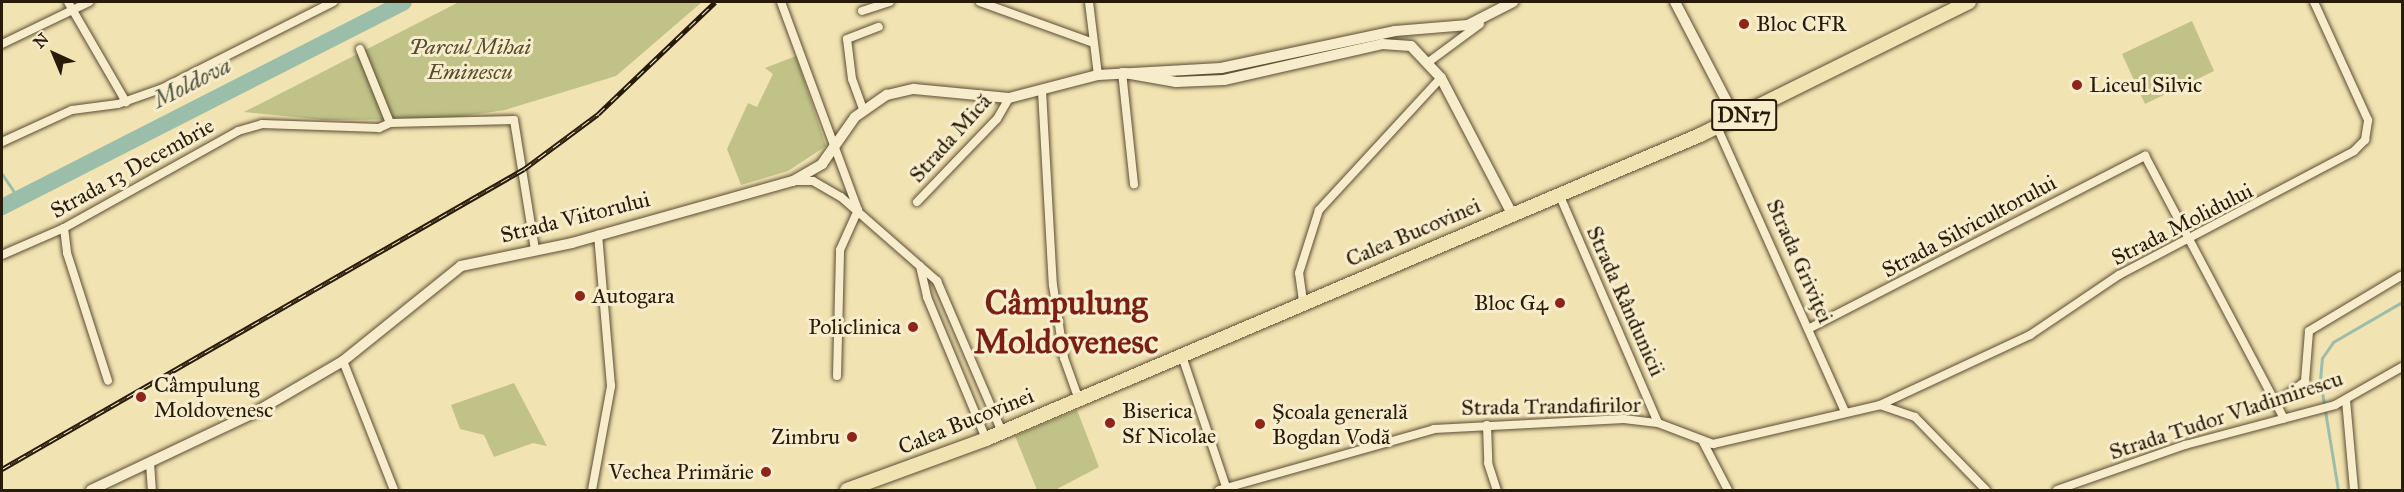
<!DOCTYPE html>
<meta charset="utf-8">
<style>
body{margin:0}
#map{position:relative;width:2404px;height:492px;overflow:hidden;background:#f2e3b2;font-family:"IM FELL Great Primer",serif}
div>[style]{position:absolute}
.green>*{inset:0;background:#c0c288}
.stream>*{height:3px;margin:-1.5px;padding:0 1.5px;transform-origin:1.5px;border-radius:1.5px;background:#9bbeaa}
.river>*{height:16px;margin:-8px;padding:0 8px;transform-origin:8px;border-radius:8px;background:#9bbeaa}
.roads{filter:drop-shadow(0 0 2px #5b4d33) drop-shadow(0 0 2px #5b4d33)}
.minor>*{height:8px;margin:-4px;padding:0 4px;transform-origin:4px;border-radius:4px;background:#f7edcd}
.tertiary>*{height:10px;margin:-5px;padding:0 5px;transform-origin:5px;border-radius:5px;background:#f7edcd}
.trunk>*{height:14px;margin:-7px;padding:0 7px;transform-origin:7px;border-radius:7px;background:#f2e3b2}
.rail>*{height:5px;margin-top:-2.5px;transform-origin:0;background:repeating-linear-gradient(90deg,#f7edcd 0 9px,#291b09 0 18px);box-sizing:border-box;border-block:2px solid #291b09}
.dots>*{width:16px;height:16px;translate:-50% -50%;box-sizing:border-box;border:3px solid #f7edcd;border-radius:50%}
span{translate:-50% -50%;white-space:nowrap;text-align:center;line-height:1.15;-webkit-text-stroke:6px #f7edcd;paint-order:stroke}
.shield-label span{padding:2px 4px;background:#f7edcd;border:2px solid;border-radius:4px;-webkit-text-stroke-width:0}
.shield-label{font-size:21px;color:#291b09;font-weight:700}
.poi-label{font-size:22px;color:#291b09}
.left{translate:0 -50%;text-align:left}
.right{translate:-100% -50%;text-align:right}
.park-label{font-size:22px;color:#564d2f;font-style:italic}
.street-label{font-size:22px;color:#291b09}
.water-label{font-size:24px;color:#515441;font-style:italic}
.town-label{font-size:34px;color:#7a1f14;font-weight:700}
.frame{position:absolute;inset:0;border:3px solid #291b09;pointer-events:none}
.north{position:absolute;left:24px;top:24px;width:60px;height:60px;-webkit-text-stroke:4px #f7edcd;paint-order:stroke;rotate:316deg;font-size:16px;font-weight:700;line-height:24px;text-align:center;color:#291b09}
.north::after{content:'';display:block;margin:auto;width:21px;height:27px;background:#291b09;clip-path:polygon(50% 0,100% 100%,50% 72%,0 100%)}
</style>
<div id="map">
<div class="green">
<i style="clip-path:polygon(459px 2px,702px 2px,616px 76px,505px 110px,444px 119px,324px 120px,244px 112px)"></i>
<i style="clip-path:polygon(2192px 21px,2214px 71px,2145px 104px,2122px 54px)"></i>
<i style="clip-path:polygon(796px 56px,826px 146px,788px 171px,741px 185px,727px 149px,748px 103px,757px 107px,773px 74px,765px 68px)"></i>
<i style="clip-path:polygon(514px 383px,547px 446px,533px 443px,494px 457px,484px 435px,460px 429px,451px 405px)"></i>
<i style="clip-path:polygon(1077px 410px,1099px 467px,1055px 490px,1037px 490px,1015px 436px)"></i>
</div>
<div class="stream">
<i style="left:2px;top:174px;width:29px;rotate:56deg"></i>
<i style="left:2338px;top:490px;width:111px;rotate:-99.3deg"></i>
<i style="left:2320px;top:380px;width:22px;rotate:-85deg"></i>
<i style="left:2322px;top:358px;width:19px;rotate:-55deg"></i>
<i style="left:2333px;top:342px;width:80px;rotate:-30.1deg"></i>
</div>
<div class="river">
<i style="left:2px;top:207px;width:451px;rotate:-27deg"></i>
</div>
<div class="roads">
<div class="minor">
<i style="left:68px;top:2px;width:116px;rotate:59.9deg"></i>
<i style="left:781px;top:2px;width:222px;rotate:69.7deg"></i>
<i style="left:980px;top:2px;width:120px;rotate:19.9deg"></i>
<i style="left:1089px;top:2px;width:74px;rotate:83deg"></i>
<i style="left:862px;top:11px;width:29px;rotate:-18deg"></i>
<i style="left:2px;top:44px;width:97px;rotate:-25.8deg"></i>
<i style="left:360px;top:49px;width:80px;rotate:67.9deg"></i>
<i style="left:390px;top:123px;width:124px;rotate:-1.4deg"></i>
<i style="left:514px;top:120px;width:132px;rotate:80.8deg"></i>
<i style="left:1430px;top:61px;width:62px;rotate:-36.5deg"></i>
<i style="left:1122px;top:72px;width:113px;rotate:83.9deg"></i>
<i style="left:1042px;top:91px;width:194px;rotate:86.8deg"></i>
<i style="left:1053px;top:285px;width:74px;rotate:81.4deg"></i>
<i style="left:1064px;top:358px;width:41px;rotate:70.3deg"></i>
<i style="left:863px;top:109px;width:32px;rotate:-110deg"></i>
<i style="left:852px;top:79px;width:40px;rotate:-97.1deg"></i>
<i style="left:847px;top:39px;width:34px;rotate:-21deg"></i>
<i style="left:1717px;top:127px;width:312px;rotate:65.8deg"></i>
<i style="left:2px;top:142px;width:77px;rotate:-24.6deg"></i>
<i style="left:72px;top:110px;width:46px;rotate:-7.4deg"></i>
<i style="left:118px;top:104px;width:48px;rotate:-19.6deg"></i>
<i style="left:163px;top:88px;width:191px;rotate:-26.8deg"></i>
<i style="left:793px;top:181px;width:20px"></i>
<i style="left:813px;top:181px;width:32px;rotate:30deg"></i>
<i style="left:841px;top:197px;width:128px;rotate:41.2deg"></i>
<i style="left:937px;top:281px;width:164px;rotate:66.7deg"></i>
<i style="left:1559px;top:194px;width:249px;rotate:66.6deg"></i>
<i style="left:917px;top:202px;width:115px;rotate:-46.1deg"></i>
<i style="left:997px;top:119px;width:24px;rotate:-60deg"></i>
<i style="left:64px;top:228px;width:25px;rotate:83deg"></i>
<i style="left:67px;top:253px;width:134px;rotate:72.2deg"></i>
<i style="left:2px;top:255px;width:68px;rotate:-23.5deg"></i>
<i style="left:64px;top:228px;width:199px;rotate:-29.1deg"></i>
<i style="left:238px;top:131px;width:25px;rotate:-16deg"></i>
<i style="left:262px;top:124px;width:117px;rotate:2deg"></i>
<i style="left:379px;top:128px;width:12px;rotate:-24deg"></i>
<i style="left:920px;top:266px;width:32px;rotate:77deg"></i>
<i style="left:927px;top:297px;width:154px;rotate:67.4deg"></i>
<i style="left:1303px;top:301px;width:28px;rotate:-98deg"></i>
<i style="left:1299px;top:273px;width:66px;rotate:-72.4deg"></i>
<i style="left:1319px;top:210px;width:180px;rotate:-47.3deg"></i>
<i style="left:1810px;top:328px;width:377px;rotate:-27.2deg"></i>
<i style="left:2145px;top:156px;width:297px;rotate:62.1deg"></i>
<i style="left:1181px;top:353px;width:145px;rotate:71.4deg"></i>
<i style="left:343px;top:361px;width:139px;rotate:68.4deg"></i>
<i style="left:837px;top:376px;width:126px;rotate:-88.6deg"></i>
<i style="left:840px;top:250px;width:44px;rotate:-65.8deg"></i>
<i style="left:2346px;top:400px;width:90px;rotate:84.9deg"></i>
<i style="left:2275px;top:404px;width:38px;rotate:-37deg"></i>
<i style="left:2305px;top:381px;width:50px;rotate:-85.4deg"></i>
<i style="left:2309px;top:331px;width:107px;rotate:-30.9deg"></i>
<i style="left:1880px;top:405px;width:166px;rotate:-25deg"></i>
<i style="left:2030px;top:335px;width:107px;rotate:-34deg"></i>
<i style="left:2119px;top:275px;width:266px;rotate:-27.8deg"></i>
<i style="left:2354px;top:151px;width:16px;rotate:-45deg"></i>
<i style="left:2365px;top:140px;width:20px;rotate:-81deg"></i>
<i style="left:2368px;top:120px;width:130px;rotate:-114.6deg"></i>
<i style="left:1487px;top:425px;width:38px;rotate:88deg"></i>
<i style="left:1488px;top:463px;width:28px;rotate:72deg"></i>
<i style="left:1703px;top:442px;width:54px;rotate:62.5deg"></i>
<i style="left:150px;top:463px;width:27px;rotate:86deg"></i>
<i style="left:592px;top:490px;width:106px;rotate:-79.6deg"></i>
<i style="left:611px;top:386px;width:152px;rotate:-94.9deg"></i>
<i style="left:1219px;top:490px;width:223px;rotate:-15.8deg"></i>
<i style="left:1434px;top:429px;width:190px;rotate:-3deg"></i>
<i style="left:1624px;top:419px;width:34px;rotate:7deg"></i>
<i style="left:1658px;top:423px;width:59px;rotate:20.9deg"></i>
<i style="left:1713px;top:444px;width:171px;rotate:-13.1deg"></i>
<i style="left:1880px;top:405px;width:37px;rotate:19deg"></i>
<i style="left:1915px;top:417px;width:102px;rotate:45.8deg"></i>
<i style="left:2057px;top:490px;width:136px;rotate:-19.4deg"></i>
<i style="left:2185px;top:445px;width:155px;rotate:-14.9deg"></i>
<i style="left:2335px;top:405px;width:77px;rotate:-29.6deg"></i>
</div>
<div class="tertiary">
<i style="left:1675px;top:2px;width:132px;rotate:62.5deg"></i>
<i style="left:1125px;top:73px;width:52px;rotate:10deg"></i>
<i style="left:1176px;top:82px;width:48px;rotate:-2.4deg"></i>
<i style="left:1224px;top:80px;width:162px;rotate:-12.8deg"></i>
<i style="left:1382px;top:44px;width:29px;rotate:4deg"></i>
<i style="left:1411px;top:46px;width:44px;rotate:46.8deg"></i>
<i style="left:1441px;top:78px;width:153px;rotate:62.4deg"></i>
<i style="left:91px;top:490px;width:180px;rotate:-25.3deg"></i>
<i style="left:254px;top:413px;width:103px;rotate:-30.3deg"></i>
<i style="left:343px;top:361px;width:151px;rotate:-38.8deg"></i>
<i style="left:461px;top:266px;width:113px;rotate:-11.7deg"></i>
<i style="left:572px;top:243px;width:230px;rotate:-15.7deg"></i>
<i style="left:793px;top:181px;width:34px;rotate:-30deg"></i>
<i style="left:822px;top:164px;width:57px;rotate:-54.9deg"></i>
<i style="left:855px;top:117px;width:39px;rotate:-35deg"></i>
<i style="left:887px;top:95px;width:28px;rotate:-13deg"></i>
<i style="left:914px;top:89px;width:95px;rotate:5.4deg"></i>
<i style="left:1009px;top:98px;width:92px;rotate:-14.5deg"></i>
<i style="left:1098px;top:75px;width:123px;rotate:-3.3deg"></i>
<i style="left:1221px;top:68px;width:178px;rotate:-12deg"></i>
<i style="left:1395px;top:31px;width:73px;rotate:-4.7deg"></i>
<i style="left:1468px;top:25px;width:51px;rotate:-27.1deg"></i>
</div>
<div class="trunk">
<i style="left:847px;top:490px;width:148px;rotate:-20.1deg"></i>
<i style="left:986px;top:439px;width:776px;rotate:-23.06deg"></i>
<i style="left:1700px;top:135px;width:300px;rotate:-26.3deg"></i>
</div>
</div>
<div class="rail">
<i style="left:2px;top:469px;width:602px;rotate:-29.89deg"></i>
<i style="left:524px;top:169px;width:92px;rotate:-36.6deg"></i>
<i style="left:598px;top:114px;width:162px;rotate:-43.7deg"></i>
</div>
<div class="dots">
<i style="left:1744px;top:24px;background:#8f2418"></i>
<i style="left:2077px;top:85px;background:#8f2418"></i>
<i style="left:580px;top:296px;background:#8f2418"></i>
<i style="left:1560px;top:303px;background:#8f2418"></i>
<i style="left:913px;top:327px;background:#8f2418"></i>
<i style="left:141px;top:397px;background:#8f2418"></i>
<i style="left:1110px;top:423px;background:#8f2418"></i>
<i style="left:1260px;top:424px;background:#8f2418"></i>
<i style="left:852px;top:437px;background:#8f2418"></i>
<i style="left:766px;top:472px;background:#8f2418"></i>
</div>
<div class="shield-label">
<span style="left:1744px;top:115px">DN17</span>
</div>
<div class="poi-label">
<span class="left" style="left:1756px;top:24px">Bloc CFR</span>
<span class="left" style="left:2089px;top:85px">Liceul Silvic</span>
<span class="left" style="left:592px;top:296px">Autogara</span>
<span class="right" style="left:1548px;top:303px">Bloc G4</span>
<span class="right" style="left:901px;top:327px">Policlinica</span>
<span class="left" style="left:154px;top:397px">Câmpulung<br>Moldovenesc</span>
<span class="left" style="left:1122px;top:423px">Biserica<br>Sf Nicolae</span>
<span class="left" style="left:1272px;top:424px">Școala generală<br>Bogdan Vodă</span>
<span class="right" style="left:840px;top:437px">Zimbru</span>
<span class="right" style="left:754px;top:472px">Vechea Primărie</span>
</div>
<div class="park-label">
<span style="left:470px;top:59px">Parcul Mihai<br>Eminescu</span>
</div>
<div class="street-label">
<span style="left:950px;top:138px;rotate:-48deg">Strada Mică</span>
<span style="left:132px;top:168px;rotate:-29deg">Strada 13 Decembrie</span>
<span style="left:575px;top:217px;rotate:-14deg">Strada Viitorului</span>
<span style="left:2182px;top:224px;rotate:-27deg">Strada Molidului</span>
<span style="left:1969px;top:226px;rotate:-28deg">Strada Silvicultorului</span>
<span style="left:1413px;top:232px;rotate:-23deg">Calea Bucovinei</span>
<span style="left:1800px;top:261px;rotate:66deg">Strada Griviței</span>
<span style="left:1626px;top:301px;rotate:66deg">Strada Rândunicii</span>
<span style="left:1551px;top:406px;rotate:-1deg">Strada Trandafirilor</span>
<span style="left:2226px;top:415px;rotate:-18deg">Strada Tudor Vladimirescu</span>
<span style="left:966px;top:421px;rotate:-22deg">Calea Bucovinei</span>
</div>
<div class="water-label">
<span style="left:192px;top:83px;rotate:-27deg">Moldova</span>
</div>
<div class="town-label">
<span style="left:1066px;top:322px">Câmpulung<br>Moldovenesc</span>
</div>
<div class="frame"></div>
<div class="north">N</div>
</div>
